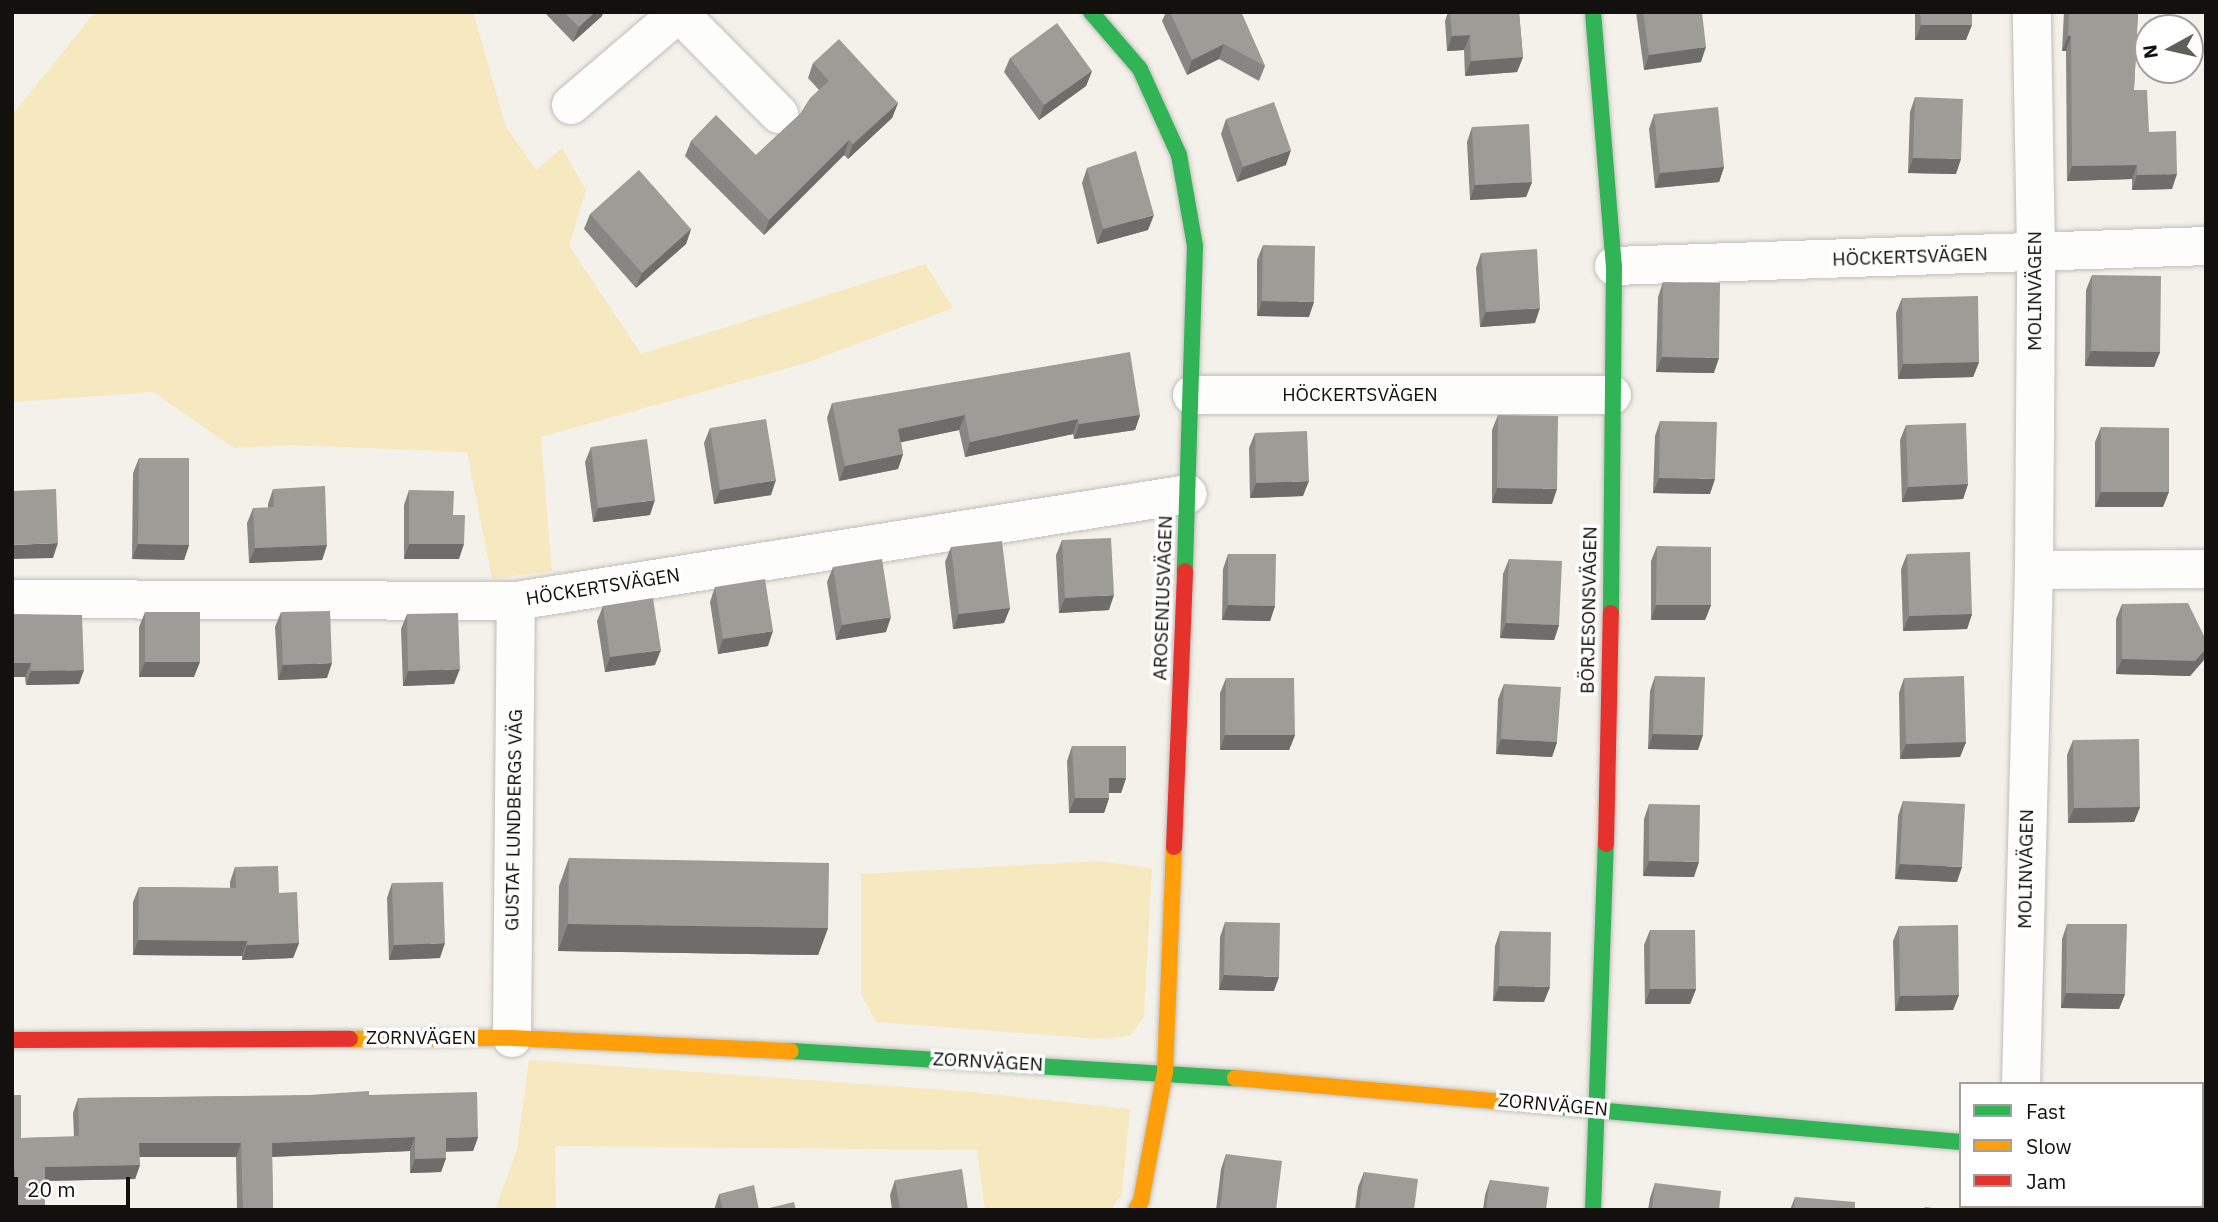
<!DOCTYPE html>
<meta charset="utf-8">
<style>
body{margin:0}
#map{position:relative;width:2218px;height:1222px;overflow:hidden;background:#f4f1ea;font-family:"IBM Plex Sans",sans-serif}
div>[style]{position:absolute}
.green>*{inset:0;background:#f6e9c0}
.roads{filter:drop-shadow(0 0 2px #c0beb8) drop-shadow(0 0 2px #c0beb8)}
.street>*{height:38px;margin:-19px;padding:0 19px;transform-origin:19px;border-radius:19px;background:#fdfdfc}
.fast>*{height:16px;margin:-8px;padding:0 8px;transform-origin:8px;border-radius:8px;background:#30b455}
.slow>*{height:16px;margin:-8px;padding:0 8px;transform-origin:8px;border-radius:8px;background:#ff9f0a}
.jam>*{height:16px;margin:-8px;padding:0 8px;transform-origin:8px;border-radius:8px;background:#e5322d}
.wall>*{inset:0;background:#888682}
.shaded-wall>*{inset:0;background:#6f6d6a}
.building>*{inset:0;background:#9e9c97}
span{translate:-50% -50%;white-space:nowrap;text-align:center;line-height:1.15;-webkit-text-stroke:7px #fff;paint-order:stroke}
.street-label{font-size:19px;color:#12110d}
.frame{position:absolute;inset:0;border:14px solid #12110d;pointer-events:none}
.legend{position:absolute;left:1959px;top:1082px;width:245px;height:126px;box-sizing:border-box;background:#fff;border:2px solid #a0a09e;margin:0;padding:9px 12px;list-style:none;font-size:21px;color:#12110d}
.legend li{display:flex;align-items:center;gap:14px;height:35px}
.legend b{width:35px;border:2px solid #a0a09e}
.north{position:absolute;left:2134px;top:14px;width:70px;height:70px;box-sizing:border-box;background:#fff;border:2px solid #a0a09e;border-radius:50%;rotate:262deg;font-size:19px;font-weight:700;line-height:28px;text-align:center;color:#12110d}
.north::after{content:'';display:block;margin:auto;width:24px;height:32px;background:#615f5a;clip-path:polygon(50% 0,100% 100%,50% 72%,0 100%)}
.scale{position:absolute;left:14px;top:1177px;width:116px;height:32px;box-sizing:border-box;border:4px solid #12110d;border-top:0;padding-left:9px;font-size:21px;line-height:24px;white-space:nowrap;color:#12110d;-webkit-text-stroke:5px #fff;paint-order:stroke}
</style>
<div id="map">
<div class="green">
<i style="clip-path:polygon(95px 12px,473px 12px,506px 127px,536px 170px,562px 148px,586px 190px,569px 246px,641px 354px,925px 264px,953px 308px,803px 364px,541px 437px,552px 571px,492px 579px,467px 452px,291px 445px,234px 448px,153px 392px,12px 402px,12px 115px)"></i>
<i style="clip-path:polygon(1098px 861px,1152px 868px,1144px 1017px,1130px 1036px,1102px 1039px,876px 1022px,861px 994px,861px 874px)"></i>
<i style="clip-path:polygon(529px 1060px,972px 1092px,1130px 1109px,1122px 1195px,1110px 1210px,985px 1210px,977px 1150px,555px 1146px,556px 1210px,495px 1210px,517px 1149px)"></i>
</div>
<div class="roads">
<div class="street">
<i style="left:678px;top:12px;width:144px;rotate:45.3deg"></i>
<i style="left:571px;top:105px;width:143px;rotate:-40.5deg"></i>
<i style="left:1614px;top:266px;width:592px;rotate:-1.93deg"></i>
<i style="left:1192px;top:395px;width:420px"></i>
<i style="left:2034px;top:570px;width:172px;rotate:-0.3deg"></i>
<i style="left:12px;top:599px;width:504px;rotate:0.23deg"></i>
<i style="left:516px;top:601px;width:680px;rotate:-9.05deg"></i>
<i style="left:512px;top:1038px;width:437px;rotate:-89.5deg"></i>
<i style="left:2021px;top:1084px;width:514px;rotate:-88.55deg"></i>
<i style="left:2034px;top:570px;width:317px;rotate:-89.6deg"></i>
<i style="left:2036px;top:253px;width:241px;rotate:-91deg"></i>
<i style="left:2202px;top:1175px;width:15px;rotate:-74deg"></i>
<i style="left:2198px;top:1210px;width:4px;rotate:-76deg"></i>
</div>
<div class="fast">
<i style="left:1091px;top:12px;width:75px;rotate:49.3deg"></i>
<i style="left:1140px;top:69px;width:94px;rotate:65.6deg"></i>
<i style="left:1179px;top:155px;width:92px;rotate:80deg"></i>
<i style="left:1195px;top:246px;width:325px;rotate:91.8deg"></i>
<i style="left:1593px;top:12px;width:255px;rotate:85.3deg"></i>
<i style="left:1614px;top:266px;width:347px;rotate:90.5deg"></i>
<i style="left:791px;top:1051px;width:445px;rotate:3.5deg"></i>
<i style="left:1537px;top:1105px;width:426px;rotate:5deg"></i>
<i style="left:1593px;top:1210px;width:366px;rotate:-88deg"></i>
</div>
<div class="slow">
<i style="left:350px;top:1039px;width:162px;rotate:-0.4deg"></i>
<i style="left:512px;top:1038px;width:279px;rotate:2.7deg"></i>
<i style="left:1235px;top:1078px;width:303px;rotate:5.1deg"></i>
<i style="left:1136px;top:1210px;width:10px;rotate:-61deg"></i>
<i style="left:1141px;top:1201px;width:131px;rotate:-79.5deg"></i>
<i style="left:1165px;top:1072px;width:225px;rotate:-87.7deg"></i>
</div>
<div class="jam">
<i style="left:1606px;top:844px;width:231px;rotate:-88.8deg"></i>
<i style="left:1174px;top:847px;width:276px;rotate:-87.7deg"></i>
<i style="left:12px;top:1040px;width:338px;rotate:-0.2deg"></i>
</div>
</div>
<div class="wall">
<i style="clip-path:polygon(544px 12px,603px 12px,602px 16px,573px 42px)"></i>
<i style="clip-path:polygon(1166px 12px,1241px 12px,1265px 66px,1259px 81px,1219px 59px,1187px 75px,1162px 21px)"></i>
<i style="clip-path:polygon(1448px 12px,1519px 12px,1523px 57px,1517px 72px,1465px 76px,1464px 50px,1447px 51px,1445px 21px)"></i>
<i style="clip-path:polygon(1636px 12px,1702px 12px,1701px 62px,1644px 70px)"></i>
<i style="clip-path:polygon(1915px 12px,1972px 12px,1966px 40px,1915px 40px)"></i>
<i style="clip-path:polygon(2064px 12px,2138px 12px,2134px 90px,2149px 132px,2172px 189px,2132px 190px,2132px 179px,2067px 181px,2066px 51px,2062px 51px)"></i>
<i style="clip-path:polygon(1010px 58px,1092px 71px,1086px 86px,1039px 120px,1004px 72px)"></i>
<i style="clip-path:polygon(813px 63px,898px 103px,892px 118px,848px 159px,844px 155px,764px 235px,685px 156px,691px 141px,756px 155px,800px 114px,819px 90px,808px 78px)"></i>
<i style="clip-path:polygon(1915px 97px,1956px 174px,1908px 173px,1910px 112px)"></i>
<i style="clip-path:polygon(1654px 114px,1724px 167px,1719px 182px,1655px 188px,1649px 129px)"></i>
<i style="clip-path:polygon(1226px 119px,1286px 165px,1237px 182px,1221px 134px)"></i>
<i style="clip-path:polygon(1472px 127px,1532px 182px,1526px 197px,1470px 200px,1467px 142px)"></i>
<i style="clip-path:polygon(1087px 168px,1148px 230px,1097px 244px,1082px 183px)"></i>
<i style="clip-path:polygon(590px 214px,691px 229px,686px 244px,636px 288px,584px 229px)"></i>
<i style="clip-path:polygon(1263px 245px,1309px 317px,1257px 316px,1257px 260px)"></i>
<i style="clip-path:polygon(1481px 253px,1535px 323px,1480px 327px,1476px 268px)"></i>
<i style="clip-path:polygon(2092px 275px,2160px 352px,2154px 367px,2085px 366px,2086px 290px)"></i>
<i style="clip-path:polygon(1663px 282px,1714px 373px,1656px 372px,1658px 297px)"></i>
<i style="clip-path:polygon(1902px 298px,1979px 362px,1973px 377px,1898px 379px,1896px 313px)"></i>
<i style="clip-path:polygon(832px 403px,1140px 415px,1135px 430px,1074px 439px,1073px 434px,965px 457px,959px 430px,901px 442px,903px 454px,898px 469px,839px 481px,827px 418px)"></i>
<i style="clip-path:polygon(1498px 415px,1552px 504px,1492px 503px,1492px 430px)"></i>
<i style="clip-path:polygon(1660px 421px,1710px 494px,1653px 493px,1655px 436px)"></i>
<i style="clip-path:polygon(1906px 425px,1968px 484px,1963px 499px,1902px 502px,1900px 440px)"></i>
<i style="clip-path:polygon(2101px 427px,2163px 507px,2095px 507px,2095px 442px)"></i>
<i style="clip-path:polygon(710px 428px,771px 495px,714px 504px,704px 443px)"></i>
<i style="clip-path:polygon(1255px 433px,1303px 496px,1250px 498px,1249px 448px)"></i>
<i style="clip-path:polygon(591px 447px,650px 515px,593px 522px,585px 462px)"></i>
<i style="clip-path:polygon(139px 458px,189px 545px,184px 560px,132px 559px,133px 473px)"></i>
<i style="clip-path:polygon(273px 489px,327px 545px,322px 560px,249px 563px,247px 523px,253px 508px,268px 508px,268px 504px)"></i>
<i style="clip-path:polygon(409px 490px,453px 515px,459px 559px,404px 559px,404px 505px)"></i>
<i style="clip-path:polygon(1062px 540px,1109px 610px,1059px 613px,1056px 555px)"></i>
<i style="clip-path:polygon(1657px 546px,1711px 605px,1705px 620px,1651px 620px,1651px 561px)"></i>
<i style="clip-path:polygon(951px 547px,1010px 608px,1004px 623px,953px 629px,945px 562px)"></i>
<i style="clip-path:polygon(1228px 554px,1275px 606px,1270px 621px,1222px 620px,1223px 569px)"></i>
<i style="clip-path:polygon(1907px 554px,1972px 614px,1967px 629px,1903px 631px,1901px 569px)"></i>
<i style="clip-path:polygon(1509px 559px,1559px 625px,1554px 640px,1500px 638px,1503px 574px)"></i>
<i style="clip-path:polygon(833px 567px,886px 632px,836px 640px,827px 582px)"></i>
<i style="clip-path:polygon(715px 587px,768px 646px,718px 654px,710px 602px)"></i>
<i style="clip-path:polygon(2122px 604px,2206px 640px,2206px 654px,2203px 661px,2190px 676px,2116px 674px,2116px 619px)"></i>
<i style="clip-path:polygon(603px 606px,655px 665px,605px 672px,597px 621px)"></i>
<i style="clip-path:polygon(145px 612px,194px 677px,139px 677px,139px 627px)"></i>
<i style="clip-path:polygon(281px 612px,327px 678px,278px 680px,275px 627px)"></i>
<i style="clip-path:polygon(12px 614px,79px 684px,26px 685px,25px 677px)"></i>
<i style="clip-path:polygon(407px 614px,454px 684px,403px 686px,401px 629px)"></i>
<i style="clip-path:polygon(1655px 676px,1698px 750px,1648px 749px,1650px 691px)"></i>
<i style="clip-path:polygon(1226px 678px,1295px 735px,1289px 750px,1220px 750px,1220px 693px)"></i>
<i style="clip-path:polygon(1904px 678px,1966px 742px,1960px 757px,1900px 759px,1899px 693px)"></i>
<i style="clip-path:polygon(1504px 684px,1557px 742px,1552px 757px,1496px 754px,1498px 699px)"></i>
<i style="clip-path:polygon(2073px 740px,2140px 807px,2134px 822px,2068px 823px,2067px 755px)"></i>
<i style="clip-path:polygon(1072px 746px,1126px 778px,1121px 793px,1109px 793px,1109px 798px,1104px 813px,1069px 813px,1067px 761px)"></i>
<i style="clip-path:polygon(1903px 801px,1957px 882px,1895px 879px,1898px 816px)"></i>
<i style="clip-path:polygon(1649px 804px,1694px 877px,1643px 876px,1644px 819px)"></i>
<i style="clip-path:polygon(569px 858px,828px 928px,818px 955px,558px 951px,559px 886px)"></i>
<i style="clip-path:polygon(235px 867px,279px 893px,299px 943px,293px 958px,242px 960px,242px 956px,133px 955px,133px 902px,139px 887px,230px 888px,230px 882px)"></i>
<i style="clip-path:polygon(392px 883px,440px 958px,389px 960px,387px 898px)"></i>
<i style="clip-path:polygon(1225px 922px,1274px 991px,1219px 990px,1220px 937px)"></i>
<i style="clip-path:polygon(2067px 924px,2125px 994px,2119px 1009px,2061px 1008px,2062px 939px)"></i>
<i style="clip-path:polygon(1899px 926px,1959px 995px,1953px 1010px,1895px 1011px,1893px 941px)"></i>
<i style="clip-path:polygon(1650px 930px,1696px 989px,1690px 1004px,1645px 1004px,1644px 945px)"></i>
<i style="clip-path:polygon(1500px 931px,1544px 1002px,1493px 1001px,1495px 946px)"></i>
<i style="clip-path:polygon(12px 1095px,21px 1138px,74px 1137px,73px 1113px,78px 1098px,369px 1095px,478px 1137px,473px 1151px,446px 1151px,446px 1158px,441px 1172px,410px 1173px,410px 1151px,272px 1157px,273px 1210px,237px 1210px,236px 1157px,139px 1157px,140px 1165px,135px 1179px,45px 1181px,45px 1205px,44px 1210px,12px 1210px)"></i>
<i style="clip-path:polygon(1226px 1154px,1276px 1210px,1216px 1210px,1221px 1169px)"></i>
<i style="clip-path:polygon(1364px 1172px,1414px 1210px,1355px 1210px,1358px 1187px)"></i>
<i style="clip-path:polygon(895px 1180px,968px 1210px,892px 1210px,890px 1195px)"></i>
<i style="clip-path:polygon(1490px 1180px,1546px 1210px,1483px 1210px,1485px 1195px)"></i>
<i style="clip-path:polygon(1655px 1183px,1719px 1210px,1648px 1210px,1650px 1198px)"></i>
<i style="clip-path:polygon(719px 1194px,759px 1210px,714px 1210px)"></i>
<i style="clip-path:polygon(1795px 1197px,1855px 1210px,1790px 1210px)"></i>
</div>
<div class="shaded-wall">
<i style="clip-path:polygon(595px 12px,603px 12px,602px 16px,573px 42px,579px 27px)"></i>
<i style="clip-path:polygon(1921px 25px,1972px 25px,1966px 40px,1915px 40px)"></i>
<i style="clip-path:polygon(1470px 35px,1464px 50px,1447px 51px,1452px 36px)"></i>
<i style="clip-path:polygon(2068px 36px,2071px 36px,2066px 51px,2062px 51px)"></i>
<i style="clip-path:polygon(1224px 44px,1219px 59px,1187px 75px,1192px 60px)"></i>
<i style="clip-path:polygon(1706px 47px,1701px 62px,1644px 70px,1649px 55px)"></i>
<i style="clip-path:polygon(1523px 57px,1517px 72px,1465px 76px,1471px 61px)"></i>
<i style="clip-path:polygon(1092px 71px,1086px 86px,1039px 120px,1044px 105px)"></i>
<i style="clip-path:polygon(898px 103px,892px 118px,848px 159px,853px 144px)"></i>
<i style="clip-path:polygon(849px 140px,844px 155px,764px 235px,769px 220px)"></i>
<i style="clip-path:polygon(1291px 150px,1286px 165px,1237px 182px,1243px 167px)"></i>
<i style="clip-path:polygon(1913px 158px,1961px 159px,1956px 174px,1908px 173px)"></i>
<i style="clip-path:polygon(2137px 165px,2132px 179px,2067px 181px,2072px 166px)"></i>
<i style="clip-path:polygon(1724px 167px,1719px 182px,1655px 188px,1660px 173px)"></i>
<i style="clip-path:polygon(2177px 174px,2172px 189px,2132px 190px,2137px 175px)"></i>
<i style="clip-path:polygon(1532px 182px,1526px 197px,1470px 200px,1475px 185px)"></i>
<i style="clip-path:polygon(1154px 215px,1148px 230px,1097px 244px,1103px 229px)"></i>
<i style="clip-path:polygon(691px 229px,686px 244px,636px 288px,642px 273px)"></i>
<i style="clip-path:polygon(1262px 301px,1314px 302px,1309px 317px,1257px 316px)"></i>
<i style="clip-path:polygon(1540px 308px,1535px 323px,1480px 327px,1486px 312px)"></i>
<i style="clip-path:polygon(2091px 351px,2160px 352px,2154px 367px,2085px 366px)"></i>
<i style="clip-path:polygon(1662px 357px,1719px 358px,1714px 373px,1656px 372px)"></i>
<i style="clip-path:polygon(1979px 362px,1973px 377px,1898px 379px,1903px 364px)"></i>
<i style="clip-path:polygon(965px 415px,959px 430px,893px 444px,898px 429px)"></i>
<i style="clip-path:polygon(1140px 415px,1135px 430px,1074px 439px,1079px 424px)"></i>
<i style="clip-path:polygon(1078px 419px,1073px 434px,965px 457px,970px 442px)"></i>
<i style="clip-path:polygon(903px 454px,898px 469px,839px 481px,845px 466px)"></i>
<i style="clip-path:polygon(1659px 478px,1715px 479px,1710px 494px,1653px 493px)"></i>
<i style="clip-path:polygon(776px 480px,771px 495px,714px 504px,720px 490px)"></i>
<i style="clip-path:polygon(1309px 481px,1303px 496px,1250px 498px,1256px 483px)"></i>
<i style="clip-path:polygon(1968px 484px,1963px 499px,1902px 502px,1908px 487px)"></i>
<i style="clip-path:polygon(1497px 488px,1557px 489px,1552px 504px,1492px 503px)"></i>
<i style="clip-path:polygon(2101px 492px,2169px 492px,2163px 507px,2095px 507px)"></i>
<i style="clip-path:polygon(655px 500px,650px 515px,593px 522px,598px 508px)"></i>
<i style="clip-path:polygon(58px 543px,53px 558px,12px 559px,12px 545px)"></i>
<i style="clip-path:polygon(138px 544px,189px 545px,184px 560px,132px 559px)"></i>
<i style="clip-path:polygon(409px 544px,464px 544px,459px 559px,404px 559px)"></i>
<i style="clip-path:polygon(327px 545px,322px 560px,249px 563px,255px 548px)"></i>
<i style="clip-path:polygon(1114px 595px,1109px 610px,1059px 613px,1065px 598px)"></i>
<i style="clip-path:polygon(1228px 605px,1275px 606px,1270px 621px,1222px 620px)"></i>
<i style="clip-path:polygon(1656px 605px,1711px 605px,1705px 620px,1651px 620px)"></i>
<i style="clip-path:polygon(1010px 608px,1004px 623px,953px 629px,959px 614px)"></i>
<i style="clip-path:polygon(1972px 614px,1967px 629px,1903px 631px,1909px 616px)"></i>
<i style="clip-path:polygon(891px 617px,886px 632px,836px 640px,842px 625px)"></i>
<i style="clip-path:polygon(1506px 623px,1559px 625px,1554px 640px,1500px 638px)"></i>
<i style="clip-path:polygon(773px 631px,768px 646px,718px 654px,723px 639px)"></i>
<i style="clip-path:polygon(2206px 649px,2206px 654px,2203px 661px,2190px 676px,2116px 674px,2122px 659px)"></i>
<i style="clip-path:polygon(661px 650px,655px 665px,605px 672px,610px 657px)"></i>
<i style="clip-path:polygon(145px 662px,200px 662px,194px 677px,139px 677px)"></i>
<i style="clip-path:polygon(12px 663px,31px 663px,25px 677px,12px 677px)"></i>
<i style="clip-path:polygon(332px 663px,327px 678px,278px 680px,283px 665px)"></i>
<i style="clip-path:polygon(460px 669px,454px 684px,403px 686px,408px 671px)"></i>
<i style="clip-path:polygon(84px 670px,79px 684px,26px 685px,31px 671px)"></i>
<i style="clip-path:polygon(1653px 734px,1703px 735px,1698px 750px,1648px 749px)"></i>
<i style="clip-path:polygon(1225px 735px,1295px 735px,1289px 750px,1220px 750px)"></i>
<i style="clip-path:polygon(1501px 739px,1557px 742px,1552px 757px,1496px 754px)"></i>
<i style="clip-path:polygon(1966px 742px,1960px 757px,1900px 759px,1906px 744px)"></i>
<i style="clip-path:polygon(1109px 778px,1126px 778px,1121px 793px,1104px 793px)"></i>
<i style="clip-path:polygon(1075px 798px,1109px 798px,1104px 813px,1069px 813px)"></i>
<i style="clip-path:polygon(2140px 807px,2134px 822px,2068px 823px,2074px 808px)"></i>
<i style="clip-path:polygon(1649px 861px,1699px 862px,1694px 877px,1643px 876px)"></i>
<i style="clip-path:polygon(1900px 864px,1962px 867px,1957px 882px,1895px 879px)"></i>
<i style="clip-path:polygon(568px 924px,828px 928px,818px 955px,558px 951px)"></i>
<i style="clip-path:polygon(138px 940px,247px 941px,242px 956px,133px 955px)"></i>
<i style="clip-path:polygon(299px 943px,293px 958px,242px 960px,247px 945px)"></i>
<i style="clip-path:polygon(445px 943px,440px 958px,389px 960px,394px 945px)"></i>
<i style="clip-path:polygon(1224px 975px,1279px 977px,1274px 991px,1219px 990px)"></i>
<i style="clip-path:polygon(1499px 986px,1550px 987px,1544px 1002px,1493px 1001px)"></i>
<i style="clip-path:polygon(1650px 989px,1696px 989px,1690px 1004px,1645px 1004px)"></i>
<i style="clip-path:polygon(2066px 993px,2125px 994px,2119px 1009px,2061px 1008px)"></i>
<i style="clip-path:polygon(1959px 995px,1953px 1010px,1895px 1011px,1900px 996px)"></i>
<i style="clip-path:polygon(415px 1137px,410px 1151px,267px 1157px,272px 1143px)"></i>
<i style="clip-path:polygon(478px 1137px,473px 1151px,440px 1152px,446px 1138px)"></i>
<i style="clip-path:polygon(139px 1143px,241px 1143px,236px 1157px,134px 1157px)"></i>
<i style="clip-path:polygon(446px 1158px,441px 1172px,410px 1173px,415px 1159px)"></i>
<i style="clip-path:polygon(140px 1165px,135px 1179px,39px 1181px,45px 1167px)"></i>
<i style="clip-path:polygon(15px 1205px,45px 1205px,44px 1210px,13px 1210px)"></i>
</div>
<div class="building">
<i style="clip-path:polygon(564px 12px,595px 12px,579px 27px)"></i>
<i style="clip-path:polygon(1170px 12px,1241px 12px,1265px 66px,1224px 44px,1192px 60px)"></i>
<i style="clip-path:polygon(1450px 12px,1519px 12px,1523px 57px,1471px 61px,1470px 35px,1452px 36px)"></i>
<i style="clip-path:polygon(1643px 12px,1702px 12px,1706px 47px,1649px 55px)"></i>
<i style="clip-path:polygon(1920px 12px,1972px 12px,1972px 25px,1921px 25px)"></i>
<i style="clip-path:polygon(2069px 12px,2138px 12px,2134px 90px,2147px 90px,2149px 132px,2176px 131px,2177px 174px,2137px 175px,2137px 165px,2072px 166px,2071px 36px,2068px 36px)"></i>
<i style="clip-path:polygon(1057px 23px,1092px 71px,1044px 105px,1010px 58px)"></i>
<i style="clip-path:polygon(839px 39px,898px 103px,853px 144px,849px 140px,769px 220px,691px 141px,716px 115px,756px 155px,800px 114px,810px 98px,829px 81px,813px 63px)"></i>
<i style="clip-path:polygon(1915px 97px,1963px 99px,1961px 159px,1913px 158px)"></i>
<i style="clip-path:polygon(1274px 102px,1291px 150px,1243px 167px,1226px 119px)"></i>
<i style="clip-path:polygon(1718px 107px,1724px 167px,1660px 173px,1654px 114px)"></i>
<i style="clip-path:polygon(1529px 124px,1532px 182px,1475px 185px,1472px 127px)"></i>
<i style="clip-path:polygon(1136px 151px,1154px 215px,1103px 229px,1087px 168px)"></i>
<i style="clip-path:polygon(639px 170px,691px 229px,642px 273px,590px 214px)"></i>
<i style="clip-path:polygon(1263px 245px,1315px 246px,1314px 302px,1262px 301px)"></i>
<i style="clip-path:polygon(1537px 249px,1540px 308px,1486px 312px,1481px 253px)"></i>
<i style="clip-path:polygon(2092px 275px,2161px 276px,2160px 352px,2091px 351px)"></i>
<i style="clip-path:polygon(1663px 282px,1720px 283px,1719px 358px,1662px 357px)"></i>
<i style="clip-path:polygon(1978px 296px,1979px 362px,1903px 364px,1902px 298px)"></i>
<i style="clip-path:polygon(1130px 352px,1140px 415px,1079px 424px,1078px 419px,970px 442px,965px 415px,898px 429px,903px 454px,845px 466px,832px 403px)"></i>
<i style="clip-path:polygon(1498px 415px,1558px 416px,1557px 489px,1497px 488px)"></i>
<i style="clip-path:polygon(766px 419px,776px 480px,720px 490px,710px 428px)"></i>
<i style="clip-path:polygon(1660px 421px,1717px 422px,1715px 479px,1659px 478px)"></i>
<i style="clip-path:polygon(1966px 423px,1968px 484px,1908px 487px,1906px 425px)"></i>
<i style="clip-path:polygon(2101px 427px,2169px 428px,2169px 492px,2101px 492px)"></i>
<i style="clip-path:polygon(1307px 431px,1309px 481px,1256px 483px,1255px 433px)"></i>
<i style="clip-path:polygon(647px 439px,655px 500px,598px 508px,591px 447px)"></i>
<i style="clip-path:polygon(139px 458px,189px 458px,189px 545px,138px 544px)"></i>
<i style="clip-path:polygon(325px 486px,327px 545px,255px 548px,253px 508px,274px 507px,273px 489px)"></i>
<i style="clip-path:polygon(56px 489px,58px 543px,12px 545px,12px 491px)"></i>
<i style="clip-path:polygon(409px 490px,454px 491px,453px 515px,465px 515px,464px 544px,409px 544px)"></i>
<i style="clip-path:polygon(1111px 538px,1114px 595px,1065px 598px,1062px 540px)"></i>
<i style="clip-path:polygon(1002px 541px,1010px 608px,959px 614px,951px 547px)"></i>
<i style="clip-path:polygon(1657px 546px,1711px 547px,1711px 605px,1656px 605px)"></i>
<i style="clip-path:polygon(1970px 552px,1972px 614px,1909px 616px,1907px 554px)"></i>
<i style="clip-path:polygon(1228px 554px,1276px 554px,1275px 606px,1228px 605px)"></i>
<i style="clip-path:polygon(882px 559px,891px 617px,842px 625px,833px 567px)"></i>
<i style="clip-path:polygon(1509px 559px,1562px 561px,1559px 625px,1506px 623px)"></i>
<i style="clip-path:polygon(765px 579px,773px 631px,723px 639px,715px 587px)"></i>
<i style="clip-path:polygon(653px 598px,661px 650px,610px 657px,603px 606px)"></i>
<i style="clip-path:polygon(2188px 603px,2206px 640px,2206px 649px,2195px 661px,2122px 659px,2122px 604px)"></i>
<i style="clip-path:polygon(330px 611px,332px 663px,283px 665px,281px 612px)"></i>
<i style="clip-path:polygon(145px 612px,200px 612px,200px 662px,145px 662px)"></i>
<i style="clip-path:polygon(458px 613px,460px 669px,408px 671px,407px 614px)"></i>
<i style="clip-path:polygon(12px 614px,82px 615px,84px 670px,31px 671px,31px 663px,12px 663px)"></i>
<i style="clip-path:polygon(1655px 676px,1705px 677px,1703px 735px,1653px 734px)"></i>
<i style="clip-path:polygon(1964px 676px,1966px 742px,1906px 744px,1904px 678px)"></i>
<i style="clip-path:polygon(1226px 678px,1294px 678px,1295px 735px,1225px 735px)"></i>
<i style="clip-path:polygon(1504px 684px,1561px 687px,1557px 742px,1501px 739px)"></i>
<i style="clip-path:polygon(2139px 739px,2140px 807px,2074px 808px,2073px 740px)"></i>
<i style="clip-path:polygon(1072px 746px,1126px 746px,1126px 778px,1109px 778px,1109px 798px,1075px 798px)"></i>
<i style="clip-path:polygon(1903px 801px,1965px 804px,1962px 867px,1900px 864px)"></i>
<i style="clip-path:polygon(1649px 804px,1700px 805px,1699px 862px,1649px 861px)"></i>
<i style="clip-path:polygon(569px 858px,829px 863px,828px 928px,568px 924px)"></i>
<i style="clip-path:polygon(278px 866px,279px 893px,297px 892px,299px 943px,247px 945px,247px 941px,138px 940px,139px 887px,236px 888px,235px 867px)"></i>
<i style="clip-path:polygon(443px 882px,445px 943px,394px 945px,392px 883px)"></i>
<i style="clip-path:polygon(1225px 922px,1280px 923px,1279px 977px,1224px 975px)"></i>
<i style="clip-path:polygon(2067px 924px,2127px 924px,2125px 994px,2066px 993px)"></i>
<i style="clip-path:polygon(1958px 925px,1959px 995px,1900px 996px,1899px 926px)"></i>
<i style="clip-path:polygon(1650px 930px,1695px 930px,1696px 989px,1650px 989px)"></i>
<i style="clip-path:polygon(1500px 931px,1551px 932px,1550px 987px,1499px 986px)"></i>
<i style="clip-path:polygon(369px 1091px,369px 1095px,477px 1092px,478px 1137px,446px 1138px,446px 1158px,415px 1159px,415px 1137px,272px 1143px,273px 1210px,243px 1210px,241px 1143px,139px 1143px,140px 1165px,45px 1167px,45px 1205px,15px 1205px,15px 1170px,12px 1170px,12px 1095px,21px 1095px,21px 1138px,79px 1136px,78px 1098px,309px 1095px)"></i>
<i style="clip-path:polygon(1226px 1154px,1282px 1161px,1276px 1210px,1220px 1210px)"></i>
<i style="clip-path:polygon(962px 1169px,968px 1210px,900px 1210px,895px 1180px)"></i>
<i style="clip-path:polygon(1364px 1172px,1418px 1179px,1414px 1210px,1359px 1210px)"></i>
<i style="clip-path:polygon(1490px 1180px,1549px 1187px,1546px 1210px,1486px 1210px)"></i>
<i style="clip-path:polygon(1655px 1183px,1721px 1191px,1719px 1210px,1652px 1210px)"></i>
<i style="clip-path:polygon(754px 1185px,759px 1210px,723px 1210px,719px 1194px)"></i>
<i style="clip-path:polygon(1795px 1197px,1855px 1202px,1855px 1210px,1794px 1210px)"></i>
<i style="clip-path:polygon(794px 1202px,796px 1210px,761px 1210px)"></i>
<i style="clip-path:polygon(1925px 1207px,1949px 1210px,1924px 1210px)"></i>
</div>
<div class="street-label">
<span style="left:1910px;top:257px;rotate:-2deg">HÖCKERTSVÄGEN</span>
<span style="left:2035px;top:291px;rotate:-90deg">MOLINVÄGEN</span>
<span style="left:1360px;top:395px">HÖCKERTSVÄGEN</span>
<span style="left:603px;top:587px;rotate:-9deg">HÖCKERTSVÄGEN</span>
<span style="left:1163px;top:598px;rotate:-88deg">AROSENIUSVÄGEN</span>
<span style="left:1589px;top:610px;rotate:-89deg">BÖRJESONSVÄGEN</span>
<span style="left:514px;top:820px;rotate:-89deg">GUSTAF LUNDBERGS VÄG</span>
<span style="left:2026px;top:869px;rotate:-89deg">MOLINVÄGEN</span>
<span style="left:421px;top:1038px">ZORNVÄGEN</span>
<span style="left:988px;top:1062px;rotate:3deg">ZORNVÄGEN</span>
<span style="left:1553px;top:1105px;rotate:5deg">ZORNVÄGEN</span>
</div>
<div class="frame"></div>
<ul class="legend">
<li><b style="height:9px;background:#30b455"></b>Fast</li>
<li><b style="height:9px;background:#ff9f0a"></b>Slow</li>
<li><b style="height:9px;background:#e5322d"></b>Jam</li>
</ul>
<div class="north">N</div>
<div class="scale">20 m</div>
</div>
